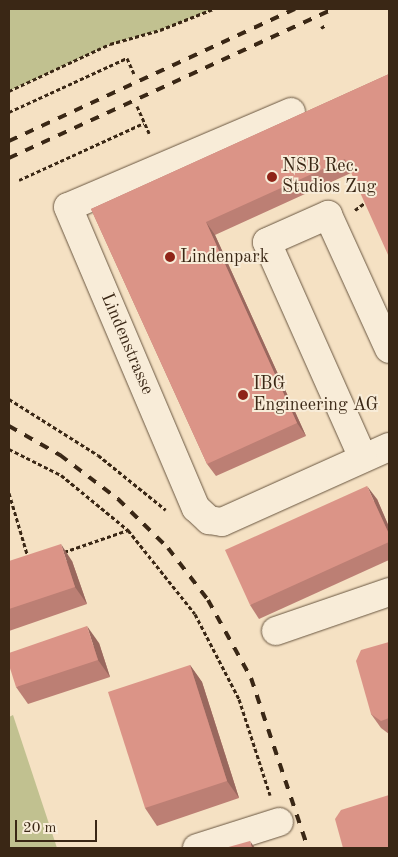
<!DOCTYPE html>
<style>
body{margin:0}
#map{position:relative;width:398px;height:857px;overflow:hidden;background:#f5e1c3;font-family:"Old Standard TT",serif}
div>[style]{position:absolute}
.green>*{inset:0;background:#c1c190}
.path>*{height:3px;margin-top:-1.5px;transform-origin:0;background:repeating-linear-gradient(90deg,#3a2715 0 4px,transparent 0 6.5px)}
.roads{filter:drop-shadow(0 0 1px #695640) drop-shadow(0 0 1px #695640)}
.minor>*{height:28px;margin:-14px;padding:0 14px;transform-origin:14px;border-radius:14px;background:#f8ecd8}
.rail>*{height:4px;margin-top:-2px;transform-origin:0;background:repeating-linear-gradient(90deg,#3a2715 0 9px,transparent 0 18px)}
.wall>*{inset:0;background:#bc7f74}
.shaded-wall>*{inset:0;background:#99685e}
.building>*{inset:0;background:#db9487}
.dots>*{width:14px;height:14px;translate:-50% -50%;box-sizing:border-box;border:2px solid #f8ecd8;border-radius:50%}
span{translate:-50% -50%;white-space:nowrap;text-align:center;line-height:1.15;-webkit-text-stroke:4px #f8ecd8;paint-order:stroke}
.poi-label{font-size:18px;color:#3a2715}
.left{translate:0 -50%;text-align:left}
.street-label{font-size:18px;color:#3a2715}
.frame{position:absolute;inset:0;border:10px solid #3a2715;pointer-events:none}
.scale{position:absolute;left:15px;top:820px;width:82px;height:22px;box-sizing:border-box;border:2px solid #3a2715;border-top:0;padding-left:6px;font-size:15px;line-height:18px;white-space:nowrap;color:#3a2715;-webkit-text-stroke:4px #f8ecd8;paint-order:stroke}
</style>
<div id="map">
<div class="green">
<i style="clip-path:polygon(9px 9px,213px 9px,160px 30px,110px 44px,9px 91px)"></i>
<i style="clip-path:polygon(13px 715px,57px 848px,9px 848px,9px 717px)"></i>
</div>
<div class="path">
<i style="left:321px;top:28px;width:6px;rotate:-31deg"></i>
<i style="left:9px;top:91px;width:111px;rotate:-25deg"></i>
<i style="left:110px;top:44px;width:52px;rotate:-15.6deg"></i>
<i style="left:160px;top:30px;width:57px;rotate:-21.6deg"></i>
<i style="left:137px;top:106px;width:30px;rotate:66deg"></i>
<i style="left:9px;top:112px;width:130px;rotate:-24.6deg"></i>
<i style="left:127px;top:58px;width:17px;rotate:66deg"></i>
<i style="left:19px;top:180px;width:137px;rotate:-24.5deg"></i>
<i style="left:355px;top:210px;width:14px;rotate:-36deg"></i>
<i style="left:9px;top:399px;width:105px;rotate:32.2deg"></i>
<i style="left:98px;top:455px;width:87px;rotate:39deg"></i>
<i style="left:9px;top:449px;width:58px;rotate:26.6deg"></i>
<i style="left:61px;top:475px;width:87px;rotate:39.4deg"></i>
<i style="left:128px;top:530px;width:107px;rotate:51.4deg"></i>
<i style="left:195px;top:614px;width:96px;rotate:62.6deg"></i>
<i style="left:239px;top:699px;width:101px;rotate:72.1deg"></i>
<i style="left:9px;top:493px;width:67px;rotate:73.5deg"></i>
<i style="left:64px;top:552px;width:68px;rotate:-19deg"></i>
</div>
<div class="roads">
<div class="minor">
<i style="left:291px;top:112px;width:242px;rotate:156.9deg"></i>
<i style="left:68px;top:207px;width:327px;rotate:67deg"></i>
<i style="left:196px;top:508px;width:18px;rotate:43deg"></i>
<i style="left:209px;top:520px;width:13px;rotate:9deg"></i>
<i style="left:222px;top:522px;width:183px;rotate:-24.2deg"></i>
<i style="left:363px;top:458px;width:236px;rotate:-114deg"></i>
<i style="left:267px;top:242px;width:67px;rotate:-23.9deg"></i>
<i style="left:328px;top:215px;width:147px;rotate:65.5deg"></i>
<i style="left:276px;top:631px;width:120px;rotate:-19deg"></i>
<i style="left:197px;top:848px;width:86px;rotate:-17.6deg"></i>
</div>
</div>
<div class="rail">
<i style="left:9px;top:141px;width:315px;rotate:-24.8deg"></i>
<i style="left:9px;top:158px;width:357px;rotate:-24.7deg"></i>
<i style="left:9px;top:426px;width:59px;rotate:29.6deg"></i>
<i style="left:60px;top:455px;width:73px;rotate:37.2deg"></i>
<i style="left:118px;top:499px;width:70px;rotate:44.4deg"></i>
<i style="left:168px;top:548px;width:66px;rotate:52.4deg"></i>
<i style="left:208px;top:600px;width:89px;rotate:61.1deg"></i>
<i style="left:251px;top:678px;width:179px;rotate:71.5deg"></i>
</div>
<div class="wall">
<i style="clip-path:polygon(389px 74px,351px 173px,215px 235px,306px 436px,216px 476px,207px 464px,91px 209px)"></i>
<i style="clip-path:polygon(377px 499px,389px 527px,389px 560px,259px 619px,250px 605px)"></i>
<i style="clip-path:polygon(9px 561px,72px 561px,87px 604px,9px 631px)"></i>
<i style="clip-path:polygon(389px 642px,389px 734px,381px 728px,371px 714px)"></i>
<i style="clip-path:polygon(99px 643px,110px 677px,28px 704px,16px 687px)"></i>
<i style="clip-path:polygon(190px 665px,202px 682px,239px 798px,157px 826px,145px 808px)"></i>
</div>
<div class="shaded-wall">
<i style="clip-path:polygon(206px 222px,215px 235px,306px 436px,297px 423px)"></i>
<i style="clip-path:polygon(367px 486px,377px 499px,389px 527px,389px 534px)"></i>
<i style="clip-path:polygon(61px 544px,72px 561px,87px 604px,75px 587px)"></i>
<i style="clip-path:polygon(87px 626px,99px 643px,110px 677px,98px 660px)"></i>
<i style="clip-path:polygon(190px 665px,202px 682px,239px 798px,227px 781px)"></i>
<i style="clip-path:polygon(250px 841px,255px 848px,252px 848px)"></i>
</div>
<div class="building">
<i style="clip-path:polygon(389px 74px,389px 257px,345px 159px,206px 222px,297px 423px,207px 464px,91px 209px)"></i>
<i style="clip-path:polygon(367px 486px,389px 534px,389px 542px,250px 605px,225px 550px)"></i>
<i style="clip-path:polygon(61px 544px,75px 587px,9px 609px,9px 561px)"></i>
<i style="clip-path:polygon(87px 626px,98px 660px,16px 687px,9px 665px,9px 653px)"></i>
<i style="clip-path:polygon(389px 642px,389px 718px,381px 721px,371px 714px,356px 661px,361px 650px)"></i>
<i style="clip-path:polygon(190px 665px,227px 781px,145px 808px,108px 692px)"></i>
<i style="clip-path:polygon(389px 795px,389px 848px,343px 848px,335px 819px,341px 810px)"></i>
<i style="clip-path:polygon(250px 841px,252px 848px,225px 848px)"></i>
</div>
<div class="dots">
<i style="left:272px;top:177px;background:#8f2418"></i>
<i style="left:170px;top:257px;background:#8f2418"></i>
<i style="left:243px;top:395px;background:#8f2418"></i>
</div>
<div class="poi-label">
<span class="left" style="left:282px;top:177px">NSB Rec.<br>Studios Zug</span>
<span class="left" style="left:180px;top:257px">Lindenpark</span>
<span class="left" style="left:253px;top:395px">IBG<br>Engineering AG</span>
</div>
<div class="street-label">
<span style="left:127px;top:344px;rotate:67deg">Lindenstrasse</span>
</div>
<div class="frame"></div>
<div class="scale">20 m</div>
</div>
